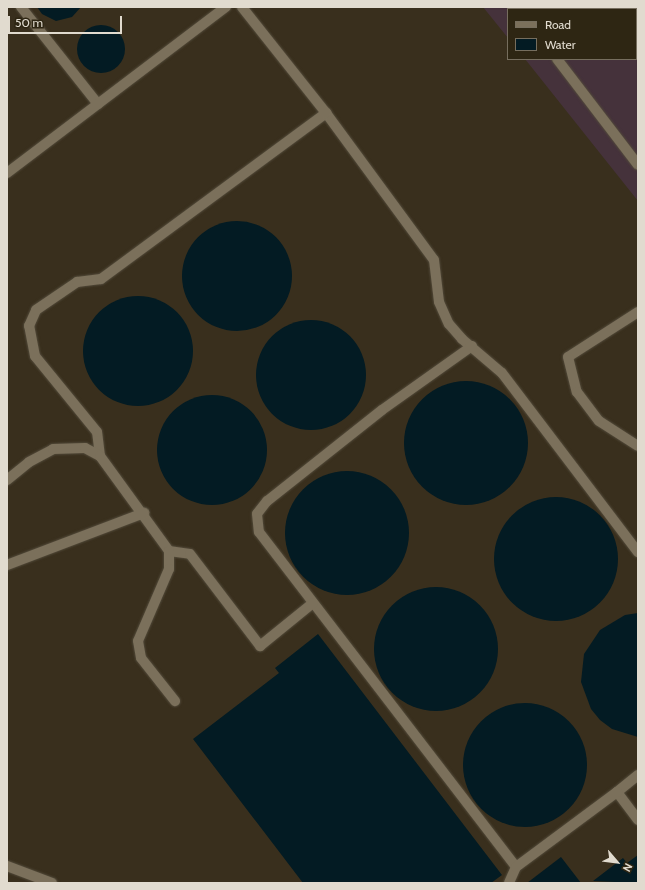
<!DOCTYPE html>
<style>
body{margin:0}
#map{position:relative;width:645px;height:890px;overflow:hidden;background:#392f1d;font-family:Cabin,sans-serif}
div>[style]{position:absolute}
.industrial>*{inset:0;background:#45323b}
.water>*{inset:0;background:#031b23}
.round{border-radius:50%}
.roads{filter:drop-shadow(0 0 1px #524a3a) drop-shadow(0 0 1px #524a3a)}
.minor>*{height:10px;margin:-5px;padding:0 5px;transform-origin:5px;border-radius:5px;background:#7b705b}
span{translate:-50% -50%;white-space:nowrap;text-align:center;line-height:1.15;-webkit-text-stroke:3.5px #2e2613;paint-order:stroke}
.frame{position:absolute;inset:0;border:8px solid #e1dbcf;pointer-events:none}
.legend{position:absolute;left:507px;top:8px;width:130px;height:52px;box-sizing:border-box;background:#2e2613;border:1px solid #766e5e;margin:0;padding:5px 7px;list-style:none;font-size:12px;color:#e1dbcf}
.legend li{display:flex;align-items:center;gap:8px;height:20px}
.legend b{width:20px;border:1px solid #766e5e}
.north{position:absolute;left:597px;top:842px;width:40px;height:40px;-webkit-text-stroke:3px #2e2613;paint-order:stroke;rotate:118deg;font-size:11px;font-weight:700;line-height:16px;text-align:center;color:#e1dbcf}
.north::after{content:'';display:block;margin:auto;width:14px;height:18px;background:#e1dbcf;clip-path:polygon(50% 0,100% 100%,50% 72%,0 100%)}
.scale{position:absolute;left:8px;top:16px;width:114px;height:18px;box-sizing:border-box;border:2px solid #e1dbcf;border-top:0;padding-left:5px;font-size:12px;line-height:14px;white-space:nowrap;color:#e1dbcf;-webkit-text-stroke:3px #2e2613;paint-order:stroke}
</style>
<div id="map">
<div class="industrial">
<i style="clip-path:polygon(483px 7px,638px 7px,638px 201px,525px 59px,636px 59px,636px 9px,508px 9px,508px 38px)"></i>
</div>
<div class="water">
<i style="clip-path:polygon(37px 7px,81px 7px,72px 17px,56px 21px,42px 14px)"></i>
<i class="round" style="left:77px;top:25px;width:48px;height:48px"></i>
<i class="round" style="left:182px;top:221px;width:110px;height:110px"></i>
<i class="round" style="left:83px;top:296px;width:110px;height:110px"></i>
<i class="round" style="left:256px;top:320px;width:110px;height:110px"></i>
<i class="round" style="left:404px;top:381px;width:124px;height:124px"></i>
<i class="round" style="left:157px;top:395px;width:110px;height:110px"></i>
<i class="round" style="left:285px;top:471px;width:124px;height:124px"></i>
<i class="round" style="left:494px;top:497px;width:124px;height:124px"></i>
<i class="round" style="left:374px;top:587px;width:124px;height:124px"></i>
<i style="clip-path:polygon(638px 613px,638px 737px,612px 729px,600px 720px,591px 709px,581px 682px,584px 654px,600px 630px,625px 615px)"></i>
<i style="clip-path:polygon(318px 634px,502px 875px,491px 883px,303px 883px,193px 739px,279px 673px,275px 668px)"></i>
<i class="round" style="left:463px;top:703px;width:124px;height:124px"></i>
<i style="clip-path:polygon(638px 855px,638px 883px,593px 881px,623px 858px,627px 863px)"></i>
<i style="clip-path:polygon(561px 857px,581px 883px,527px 883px)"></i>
</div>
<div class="roads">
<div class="minor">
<i style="left:21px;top:7px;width:124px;rotate:51.6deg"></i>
<i style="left:517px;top:7px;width:3px;rotate:45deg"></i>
<i style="left:557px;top:59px;width:133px;rotate:52.6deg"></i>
<i style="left:326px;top:113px;width:182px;rotate:53.7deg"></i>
<i style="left:434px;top:260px;width:42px;rotate:83.2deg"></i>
<i style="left:439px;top:302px;width:24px;rotate:66deg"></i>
<i style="left:449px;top:324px;width:20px;rotate:49deg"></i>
<i style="left:462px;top:339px;width:52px;rotate:40.4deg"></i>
<i style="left:502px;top:373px;width:225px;rotate:52.8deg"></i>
<i style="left:7px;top:173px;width:275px;rotate:-37.2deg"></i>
<i style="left:638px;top:312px;width:83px;rotate:147.3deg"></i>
<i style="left:568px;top:357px;width:36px;rotate:76deg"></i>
<i style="left:577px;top:392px;width:36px;rotate:53deg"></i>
<i style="left:599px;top:421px;width:46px;rotate:32.7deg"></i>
<i style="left:472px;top:346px;width:110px;rotate:144.6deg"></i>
<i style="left:382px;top:410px;width:147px;rotate:141.6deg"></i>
<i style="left:267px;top:501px;width:16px;rotate:128deg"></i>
<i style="left:257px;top:514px;width:18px;rotate:84deg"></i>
<i style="left:259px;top:532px;width:422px;rotate:52.5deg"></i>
<i style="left:516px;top:867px;width:17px;rotate:114deg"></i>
<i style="left:100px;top:456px;width:24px;rotate:-97deg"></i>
<i style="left:97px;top:432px;width:98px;rotate:-129.2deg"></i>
<i style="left:35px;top:356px;width:31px;rotate:-101deg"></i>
<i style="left:29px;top:326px;width:17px;rotate:-66deg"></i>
<i style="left:36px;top:310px;width:50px;rotate:-34.3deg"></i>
<i style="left:77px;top:282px;width:24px;rotate:-7deg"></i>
<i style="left:101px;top:279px;width:280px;rotate:-36.4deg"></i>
<i style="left:326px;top:113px;width:135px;rotate:-128.4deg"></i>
<i style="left:7px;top:480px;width:28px;rotate:-39deg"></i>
<i style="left:29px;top:462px;width:27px;rotate:-28deg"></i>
<i style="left:53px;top:449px;width:32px;rotate:-2deg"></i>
<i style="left:85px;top:448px;width:17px;rotate:28deg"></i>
<i style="left:100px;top:456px;width:117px;rotate:54deg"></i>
<i style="left:169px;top:551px;width:21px;rotate:8deg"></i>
<i style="left:190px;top:554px;width:116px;rotate:52.7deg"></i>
<i style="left:260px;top:646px;width:68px;rotate:-39.1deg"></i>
<i style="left:169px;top:551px;width:18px;rotate:90deg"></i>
<i style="left:169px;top:569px;width:78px;rotate:113.3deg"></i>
<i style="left:138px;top:641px;width:17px;rotate:80deg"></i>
<i style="left:141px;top:658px;width:55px;rotate:51.7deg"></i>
<i style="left:7px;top:565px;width:147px;rotate:-20.8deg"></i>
<i style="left:638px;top:775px;width:27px;rotate:141deg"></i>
<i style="left:617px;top:792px;width:35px;rotate:53deg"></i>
<i style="left:7px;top:866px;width:48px;rotate:20.7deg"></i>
<i style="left:516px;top:867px;width:126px;rotate:-36.6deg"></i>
</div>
</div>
<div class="frame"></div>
<ul class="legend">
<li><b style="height:5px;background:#7b705b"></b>Road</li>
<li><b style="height:11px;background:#031b23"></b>Water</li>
</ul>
<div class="north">N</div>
<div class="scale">50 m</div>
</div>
